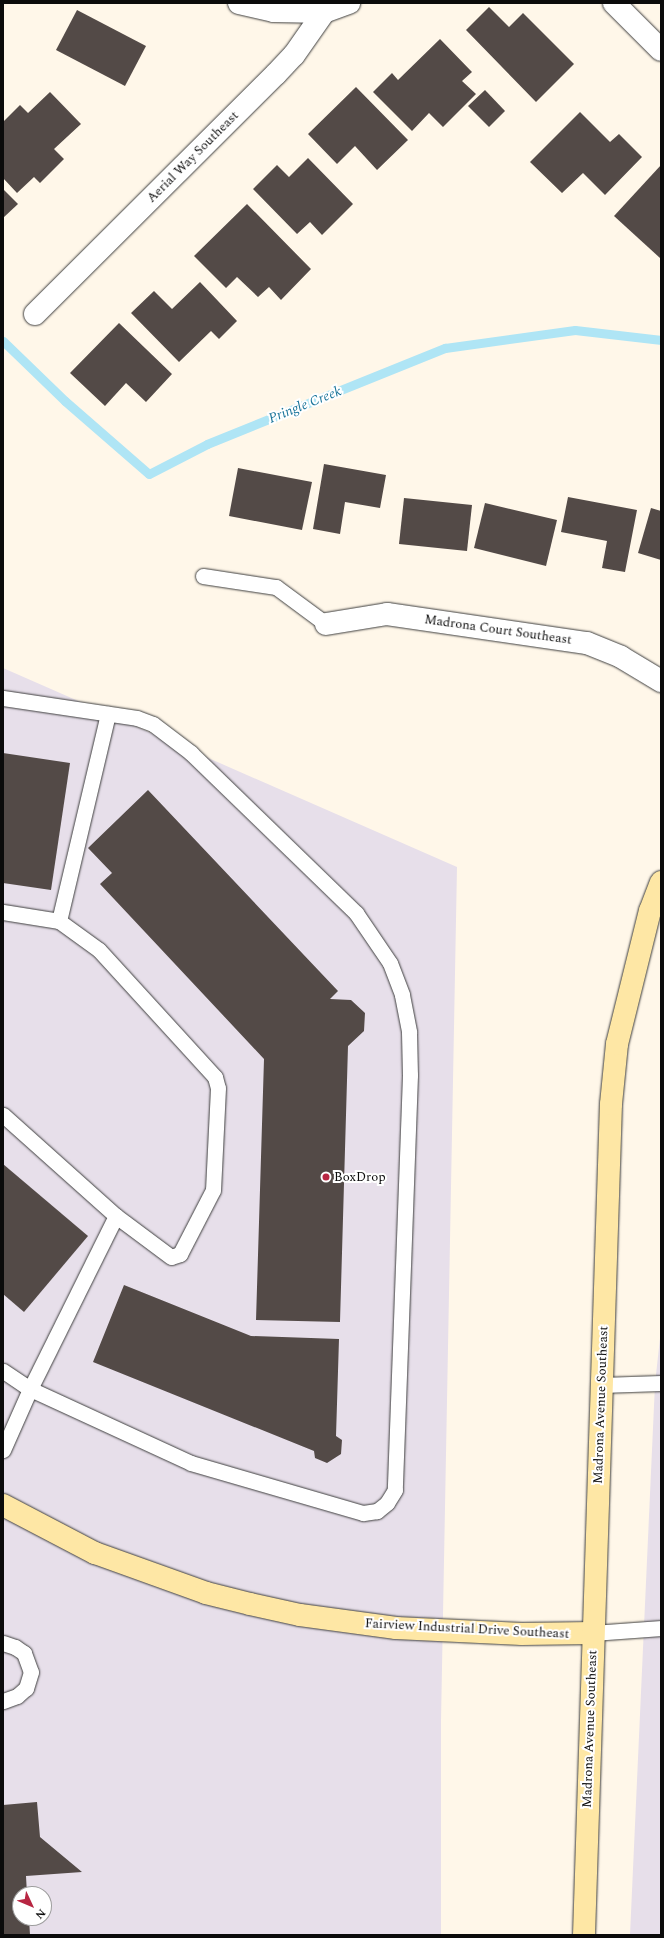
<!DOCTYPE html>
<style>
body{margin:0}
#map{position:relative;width:664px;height:1938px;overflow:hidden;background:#fff7e9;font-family:Spectral,serif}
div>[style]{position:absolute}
.industrial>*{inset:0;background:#e7dfea}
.stream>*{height:9px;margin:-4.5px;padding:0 4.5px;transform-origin:4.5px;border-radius:4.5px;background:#afe5f5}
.building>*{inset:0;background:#534a47}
.roads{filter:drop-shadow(0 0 1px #3e3e3e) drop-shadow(0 0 1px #3e3e3e)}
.lane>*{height:15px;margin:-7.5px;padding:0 7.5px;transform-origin:7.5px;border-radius:7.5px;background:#fff}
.street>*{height:22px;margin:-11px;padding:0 11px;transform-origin:11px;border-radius:11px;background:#fff}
.secondary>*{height:22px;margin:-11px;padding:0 11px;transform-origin:11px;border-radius:11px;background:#fee7a5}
.dots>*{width:11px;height:11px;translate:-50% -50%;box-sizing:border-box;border:2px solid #fff;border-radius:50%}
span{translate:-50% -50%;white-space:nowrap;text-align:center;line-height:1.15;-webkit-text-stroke:4px #fff;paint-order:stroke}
.street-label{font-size:13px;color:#0b0b0b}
.poi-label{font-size:13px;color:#0b0b0b}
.left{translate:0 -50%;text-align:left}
.water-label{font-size:14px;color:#177399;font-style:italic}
.frame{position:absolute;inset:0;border:4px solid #0b0b0b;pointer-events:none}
.north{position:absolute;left:12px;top:1886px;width:40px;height:40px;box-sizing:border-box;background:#fff;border:1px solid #9d9d9d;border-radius:50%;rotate:134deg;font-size:11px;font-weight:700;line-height:16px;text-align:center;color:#0b0b0b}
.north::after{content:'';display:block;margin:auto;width:14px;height:18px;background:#b82642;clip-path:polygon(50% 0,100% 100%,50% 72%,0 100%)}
</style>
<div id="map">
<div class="industrial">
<i style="clip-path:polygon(evenodd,3px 668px,457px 867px,441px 1721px,441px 1935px,3px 1935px,3px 668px,20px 1894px,44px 1894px,44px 1918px,20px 1918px,20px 1894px)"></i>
<i style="clip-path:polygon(661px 1329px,661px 1935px,630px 1935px,655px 1384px)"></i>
</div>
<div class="stream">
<i style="left:3px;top:341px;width:86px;rotate:44.1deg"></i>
<i style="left:65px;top:401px;width:111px;rotate:41deg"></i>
<i style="left:149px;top:474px;width:65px;rotate:-27.3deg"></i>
<i style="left:207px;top:444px;width:257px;rotate:-22deg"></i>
<i style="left:445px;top:348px;width:131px;rotate:-7.9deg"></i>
<i style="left:575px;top:330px;width:87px;rotate:6.6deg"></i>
</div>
<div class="building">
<i style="clip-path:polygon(489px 7px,509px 27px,523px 13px,574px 64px,536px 102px,466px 30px)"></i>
<i style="clip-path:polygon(77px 10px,146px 46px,125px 86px,56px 50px)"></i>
<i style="clip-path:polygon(440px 39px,472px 72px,462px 81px,476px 94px,443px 127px,429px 113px,412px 131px,373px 92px,392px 73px,398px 80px)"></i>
<i style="clip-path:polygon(356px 87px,408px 140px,377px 170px,355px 146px,337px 164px,308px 134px)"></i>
<i style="clip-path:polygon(485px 90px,505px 111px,489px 127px,468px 106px)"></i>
<i style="clip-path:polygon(50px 92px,81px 124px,54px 149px,64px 159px,40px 183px,34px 177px,17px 193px,3px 178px,3px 122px,20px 105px,28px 113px)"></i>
<i style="clip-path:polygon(580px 112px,610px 142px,619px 134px,642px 157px,605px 195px,583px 173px,562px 193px,530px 162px)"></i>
<i style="clip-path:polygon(308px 158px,353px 204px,322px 235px,310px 222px,297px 234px,253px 189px,277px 165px,289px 177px)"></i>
<i style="clip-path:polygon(661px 165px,661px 257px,660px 258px,614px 216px)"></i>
<i style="clip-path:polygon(3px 189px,18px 204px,3px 218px)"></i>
<i style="clip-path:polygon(247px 204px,311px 269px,281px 300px,269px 287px,258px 297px,237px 277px,226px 288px,194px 256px)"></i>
<i style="clip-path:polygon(200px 282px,237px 321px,219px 339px,211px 331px,179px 362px,131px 313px,154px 291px,172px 309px)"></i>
<i style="clip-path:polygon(119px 323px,172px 374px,146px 402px,126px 383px,105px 406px,70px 373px)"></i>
<i style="clip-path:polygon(324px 464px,386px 475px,380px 508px,345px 502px,340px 534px,313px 529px)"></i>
<i style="clip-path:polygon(238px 468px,312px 482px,302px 530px,229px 516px)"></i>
<i style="clip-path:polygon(568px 497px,637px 510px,625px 572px,602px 568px,607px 541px,561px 532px)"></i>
<i style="clip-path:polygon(404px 498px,472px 505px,467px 551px,399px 544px)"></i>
<i style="clip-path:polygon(485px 503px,557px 520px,546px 566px,474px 548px)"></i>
<i style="clip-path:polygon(651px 508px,661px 511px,661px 560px,638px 553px)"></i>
<i style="clip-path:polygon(3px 753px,70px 763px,51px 890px,3px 883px)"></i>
<i style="clip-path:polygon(148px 790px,338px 991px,330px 999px,351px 1000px,365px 1013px,364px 1031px,348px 1046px,340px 1322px,256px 1320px,264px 1059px,100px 884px,112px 873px,88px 848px)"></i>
<i style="clip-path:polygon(3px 1164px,88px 1236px,24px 1312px,3px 1294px)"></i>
<i style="clip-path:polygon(124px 1285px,251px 1336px,339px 1339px,336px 1436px,342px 1440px,341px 1454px,327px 1463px,315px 1458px,314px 1451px,93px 1362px)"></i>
<i style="clip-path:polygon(37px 1802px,40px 1837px,82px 1872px,26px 1876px,27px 1894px,20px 1894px,20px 1918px,29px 1918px,30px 1935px,3px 1935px,3px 1805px)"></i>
</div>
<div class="roads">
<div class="lane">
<i style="left:203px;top:576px;width:74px;rotate:8.6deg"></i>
<i style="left:276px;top:587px;width:62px;rotate:36.5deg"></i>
<i style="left:3px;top:698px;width:135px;rotate:8.5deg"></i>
<i style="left:137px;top:718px;width:17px;rotate:21deg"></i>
<i style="left:153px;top:724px;width:48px;rotate:37.3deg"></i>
<i style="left:191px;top:753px;width:230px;rotate:44.1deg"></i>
<i style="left:356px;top:913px;width:60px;rotate:55.8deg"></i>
<i style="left:390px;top:963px;width:34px;rotate:69deg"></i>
<i style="left:402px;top:995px;width:38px;rotate:79deg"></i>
<i style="left:409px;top:1032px;width:43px;rotate:88.7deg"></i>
<i style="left:410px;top:1075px;width:415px;rotate:92.1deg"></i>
<i style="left:395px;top:1490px;width:15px;rotate:122deg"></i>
<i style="left:387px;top:1503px;width:13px;rotate:141deg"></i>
<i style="left:377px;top:1511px;width:14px;rotate:172deg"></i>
<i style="left:363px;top:1513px;width:179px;rotate:-163.8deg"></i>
<i style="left:191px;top:1463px;width:177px;rotate:-155.3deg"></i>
<i style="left:30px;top:1389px;width:32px;rotate:-146deg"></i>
<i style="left:3px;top:912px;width:57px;rotate:9.1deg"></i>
<i style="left:59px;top:921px;width:49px;rotate:35.9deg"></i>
<i style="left:99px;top:950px;width:172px;rotate:47.6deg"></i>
<i style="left:215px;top:1077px;width:11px;rotate:75deg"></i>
<i style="left:218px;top:1088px;width:102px;rotate:92.8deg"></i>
<i style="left:213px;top:1190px;width:72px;rotate:117.3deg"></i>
<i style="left:180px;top:1254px;width:9px;rotate:162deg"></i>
<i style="left:171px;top:1257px;width:69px;rotate:-143.3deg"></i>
<i style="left:116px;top:1216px;width:152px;rotate:-138.2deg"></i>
<i style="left:59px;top:921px;width:213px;rotate:-76.7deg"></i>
<i style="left:601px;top:1385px;width:60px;rotate:-1.9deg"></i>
<i style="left:3px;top:1450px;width:67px;rotate:-66.1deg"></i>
<i style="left:30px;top:1389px;width:193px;rotate:-63.6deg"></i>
<i style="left:593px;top:1633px;width:68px;rotate:-4.2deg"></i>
<i style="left:3px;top:1643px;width:13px;rotate:18deg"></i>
<i style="left:15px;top:1647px;width:11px;rotate:34deg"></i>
<i style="left:24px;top:1653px;width:20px;rotate:70deg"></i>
<i style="left:31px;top:1672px;width:17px;rotate:107deg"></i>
<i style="left:26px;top:1688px;width:12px;rotate:138deg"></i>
<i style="left:17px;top:1696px;width:15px;rotate:160deg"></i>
</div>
<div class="street">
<i style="left:239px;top:3px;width:36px;rotate:13deg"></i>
<i style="left:274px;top:11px;width:50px;rotate:1.1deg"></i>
<i style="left:614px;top:3px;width:66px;rotate:45deg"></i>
<i style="left:35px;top:314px;width:340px;rotate:-44.9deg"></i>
<i style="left:276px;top:74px;width:26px;rotate:-47deg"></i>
<i style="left:294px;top:55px;width:52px;rotate:-55.1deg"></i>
<i style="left:324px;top:12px;width:27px;rotate:-20deg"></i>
<i style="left:326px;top:624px;width:62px;rotate:-9.3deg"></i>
<i style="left:387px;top:614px;width:202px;rotate:8.3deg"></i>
<i style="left:587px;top:643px;width:37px;rotate:22deg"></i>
<i style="left:621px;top:657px;width:47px;rotate:31deg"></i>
</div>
<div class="secondary">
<i style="left:3px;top:1505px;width:104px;rotate:27.6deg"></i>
<i style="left:95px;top:1553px;width:118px;rotate:19.8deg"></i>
<i style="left:206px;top:1593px;width:45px;rotate:14deg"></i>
<i style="left:250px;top:1604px;width:51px;rotate:12.4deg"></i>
<i style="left:300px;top:1615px;width:97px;rotate:7.7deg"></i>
<i style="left:396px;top:1628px;width:126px;rotate:2.7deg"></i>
<i style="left:522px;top:1634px;width:71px;rotate:-0.8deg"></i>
<i style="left:584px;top:1935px;width:831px;rotate:-88.14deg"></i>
<i style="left:611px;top:1104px;width:60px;rotate:-84.3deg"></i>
<i style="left:617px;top:1044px;width:137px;rotate:-76.1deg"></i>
<i style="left:650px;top:911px;width:31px;rotate:-69deg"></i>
</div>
</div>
<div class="dots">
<i style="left:326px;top:1177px;background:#b82642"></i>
</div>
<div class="street-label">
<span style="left:193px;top:157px;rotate:-45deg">Aerial Way Southeast</span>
<span style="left:498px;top:630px;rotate:8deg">Madrona Court Southeast</span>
<span style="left:601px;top:1405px;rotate:-88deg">Madrona Avenue Southeast</span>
<span style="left:467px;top:1629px;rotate:3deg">Fairview Industrial Drive Southeast</span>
<span style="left:590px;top:1729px;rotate:-88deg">Madrona Avenue Southeast</span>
</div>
<div class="poi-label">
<span class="left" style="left:334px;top:1177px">BoxDrop</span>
</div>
<div class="water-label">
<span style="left:305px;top:405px;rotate:-22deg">Pringle Creek</span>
</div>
<div class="frame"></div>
<div class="north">N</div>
</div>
